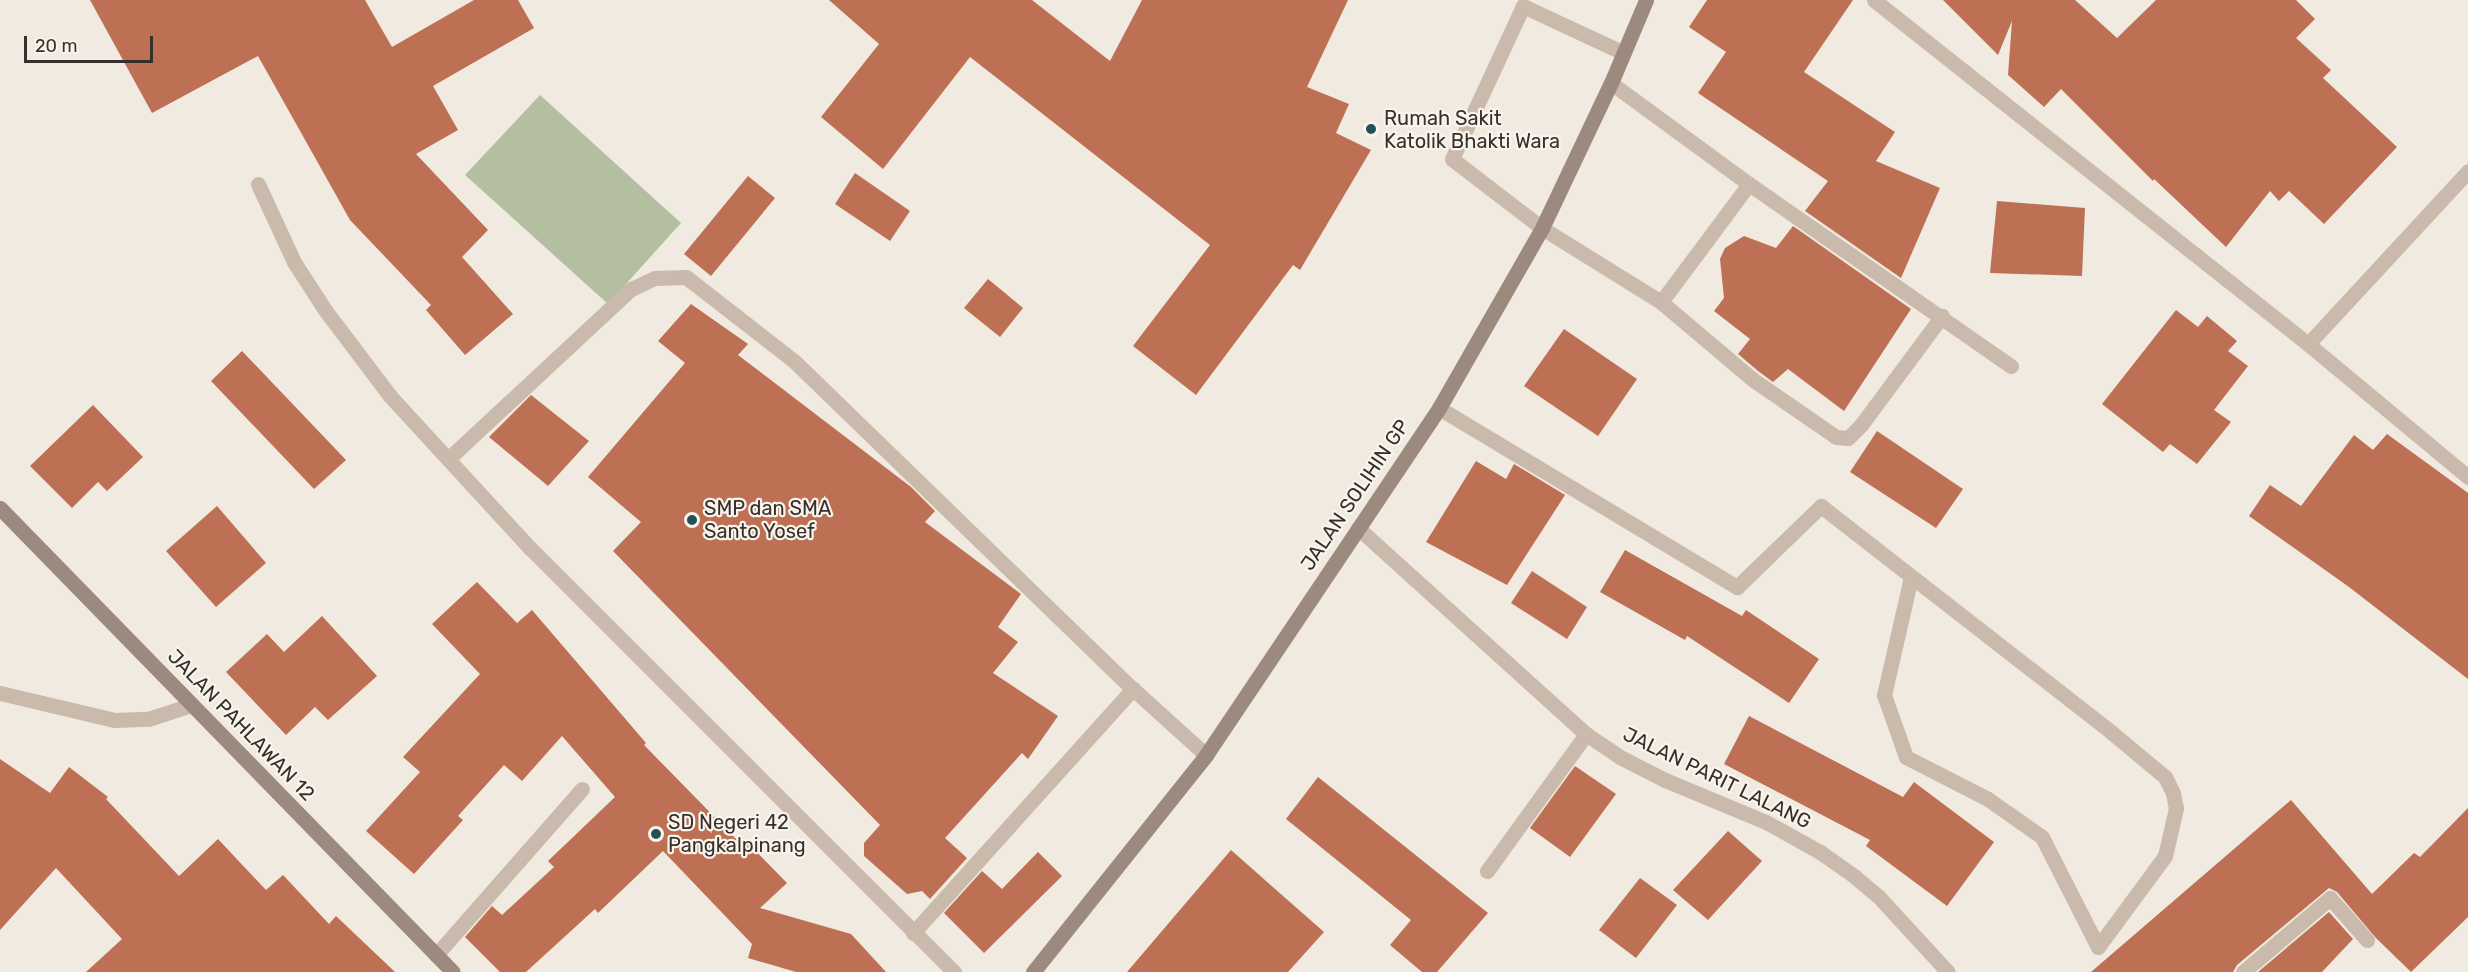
<!DOCTYPE html>
<style>
body{margin:0}
#map{position:relative;width:2468px;height:972px;overflow:hidden;background:#f1eae0;font-family:Rubik,sans-serif}
div>[style]{position:absolute}
.green>*{inset:0;background:#b4bfa1}
.building>*{inset:0;background:#bd7053}
.service>*{height:15px;margin:-7.5px;padding:0 7.5px;transform-origin:7.5px;border-radius:7.5px;background:#c9baac}
.minor>*{height:15px;margin:-7.5px;padding:0 7.5px;transform-origin:7.5px;border-radius:7.5px;background:#c9baac}
.tertiary>*{height:15px;margin:-7.5px;padding:0 7.5px;transform-origin:7.5px;border-radius:7.5px;background:#c9baac}
.secondary>*{height:15px;margin:-7.5px;padding:0 7.5px;transform-origin:7.5px;border-radius:7.5px;background:#9c8a7e}
.dots>*{width:16px;height:16px;translate:-50% -50%;box-sizing:border-box;border:3px solid #f9f4ec;border-radius:50%}
span{translate:-50% -50%;white-space:nowrap;text-align:center;line-height:1.15;-webkit-text-stroke:4.5px #f9f4ec;paint-order:stroke}
.poi-label{font-size:20px;color:#372f2b}
.left{translate:0 -50%;text-align:left}
.street-label{font-size:20px;color:#372f2b}
.scale{position:absolute;left:24px;top:36px;width:129px;height:27px;box-sizing:border-box;border:3px solid #372f2b;border-top:0;padding-left:8px;font-size:18px;line-height:21px;white-space:nowrap;color:#372f2b;-webkit-text-stroke:4px #f9f4ec;paint-order:stroke}
</style>
<div id="map">
<div class="green">
<i style="clip-path:polygon(540px 95px,681px 223px,608px 304px,465px 175px)"></i>
</div>
<div class="building">
<i style="clip-path:polygon(90px 0,365px 0,392px 47px,474px 0,518px 0,534px 28px,433px 86px,458px 130px,416px 154px,488px 230px,462px 257px,513px 314px,465px 355px,426px 310px,431px 305px,350px 220px,258px 56px,152px 113px)"></i>
<i style="clip-path:polygon(829px 0,1032px 0,1110px 61px,1142px 0,1348px 0,1307px 87px,1349px 104px,1336px 133px,1371px 150px,1300px 270px,1293px 265px,1196px 395px,1133px 346px,1210px 245px,970px 57px,883px 169px,821px 117px,879px 44px)"></i>
<i style="clip-path:polygon(1707px 0,1853px 0,1804px 72px,1895px 132px,1876px 161px,1940px 188px,1901px 278px,1805px 211px,1828px 181px,1698px 93px,1726px 52px,1689px 27px)"></i>
<i style="clip-path:polygon(1943px 0,2075px 0,2117px 38px,2156px 0,2296px 0,2315px 19px,2296px 38px,2331px 70px,2323px 78px,2397px 147px,2324px 224px,2289px 191px,2279px 201px,2270px 191px,2226px 247px,2154px 179px,2153px 181px,2061px 89px,2044px 107px,2008px 75px,2012px 21px,1998px 55px)"></i>
<i style="clip-path:polygon(855px 173px,910px 211px,890px 241px,835px 204px)"></i>
<i style="clip-path:polygon(748px 176px,775px 198px,711px 276px,684px 254px)"></i>
<i style="clip-path:polygon(1997px 201px,2085px 208px,2082px 276px,1990px 273px)"></i>
<i style="clip-path:polygon(1793px 226px,1911px 309px,1844px 411px,1788px 369px,1773px 382px,1758px 371px,1738px 354px,1750px 339px,1714px 311px,1724px 298px,1720px 259px,1725px 248px,1744px 236px,1776px 248px)"></i>
<i style="clip-path:polygon(988px 279px,1023px 308px,1000px 337px,964px 308px)"></i>
<i style="clip-path:polygon(691px 304px,748px 344px,738px 355px,911px 487px,935px 511px,925px 522px,1021px 594px,998px 627px,1018px 642px,993px 673px,1058px 716px,1028px 759px,1022px 753px,945px 838px,967px 858px,930px 899px,922px 891px,907px 894px,864px 856px,864px 843px,880px 825px,613px 551px,641px 522px,588px 477px,685px 363px,658px 341px)"></i>
<i style="clip-path:polygon(2176px 310px,2198px 327px,2207px 316px,2237px 341px,2228px 351px,2248px 366px,2214px 410px,2231px 422px,2197px 464px,2170px 444px,2163px 452px,2102px 404px)"></i>
<i style="clip-path:polygon(1564px 329px,1637px 379px,1598px 436px,1524px 386px)"></i>
<i style="clip-path:polygon(242px 351px,346px 460px,314px 489px,211px 381px)"></i>
<i style="clip-path:polygon(531px 395px,589px 441px,548px 486px,489px 437px)"></i>
<i style="clip-path:polygon(93px 405px,143px 457px,107px 491px,98px 482px,72px 508px,30px 466px)"></i>
<i style="clip-path:polygon(1877px 431px,1963px 489px,1936px 528px,1850px 472px)"></i>
<i style="clip-path:polygon(2387px 434px,2468px 493px,2468px 679px,2349px 587px,2249px 516px,2270px 485px,2301px 506px,2354px 435px,2373px 450px)"></i>
<i style="clip-path:polygon(1476px 461px,1506px 479px,1514px 464px,1565px 495px,1507px 585px,1426px 542px)"></i>
<i style="clip-path:polygon(217px 506px,266px 563px,216px 607px,166px 551px)"></i>
<i style="clip-path:polygon(1625px 550px,1742px 616px,1746px 610px,1819px 659px,1789px 703px,1687px 636px,1685px 640px,1600px 592px)"></i>
<i style="clip-path:polygon(1532px 571px,1587px 607px,1567px 639px,1511px 603px)"></i>
<i style="clip-path:polygon(477px 582px,517px 623px,532px 610px,646px 743px,644px 745px,740px 843px,744px 839px,787px 883px,760px 908px,851px 934px,886px 972px,796px 972px,748px 958px,752px 944px,663px 851px,598px 913px,595px 909px,526px 972px,500px 972px,465px 937px,492px 906px,502px 915px,554px 867px,548px 861px,615px 797px,562px 736px,522px 781px,504px 765px,458px 816px,463px 820px,414px 874px,366px 831px,420px 772px,403px 757px,480px 674px,432px 624px)"></i>
<i style="clip-path:polygon(322px 616px,377px 676px,328px 720px,315px 707px,286px 735px,226px 672px,267px 634px,284px 652px)"></i>
<i style="clip-path:polygon(1749px 716px,1903px 797px,1914px 782px,1994px 842px,1947px 906px,1866px 846px,1870px 840px,1724px 764px)"></i>
<i style="clip-path:polygon(0 759px,50px 793px,69px 767px,108px 797px,106px 799px,179px 876px,218px 839px,266px 890px,283px 875px,329px 924px,336px 916px,395px 972px,86px 972px,122px 939px,56px 868px,0 930px)"></i>
<i style="clip-path:polygon(1575px 766px,1616px 794px,1570px 857px,1530px 828px)"></i>
<i style="clip-path:polygon(1318px 777px,1488px 913px,1437px 972px,1422px 972px,1390px 945px,1411px 920px,1286px 819px)"></i>
<i style="clip-path:polygon(2291px 800px,2372px 894px,2414px 853px,2420px 857px,2468px 808px,2468px 917px,2411px 972px,2376px 938px,2337px 892px,2329px 888px,2237px 965px,2233px 972px,2091px 972px)"></i>
<i style="clip-path:polygon(1728px 831px,1762px 861px,1708px 920px,1673px 890px)"></i>
<i style="clip-path:polygon(1231px 850px,1324px 932px,1288px 972px,1127px 972px)"></i>
<i style="clip-path:polygon(1038px 852px,1062px 876px,984px 953px,944px 913px,982px 871px,1002px 889px)"></i>
<i style="clip-path:polygon(1640px 878px,1677px 905px,1636px 958px,1599px 930px)"></i>
<i style="clip-path:polygon(2329px 912px,2353px 939px,2322px 972px,2258px 972px)"></i>
</div>
<div class="service">
<i style="left:258px;top:184px;width:86px;rotate:65.2deg"></i>
<i style="left:294px;top:262px;width:57px;rotate:57.1deg"></i>
<i style="left:325px;top:310px;width:108px;rotate:52.9deg"></i>
<i style="left:390px;top:396px;width:207px;rotate:47.4deg"></i>
<i style="left:530px;top:548px;width:600px;rotate:45deg"></i>
<i style="left:1542px;top:228px;width:113px;rotate:-142.5deg"></i>
<i style="left:1452px;top:159px;width:169px;rotate:-65.1deg"></i>
<i style="left:1523px;top:6px;width:111px;rotate:25deg"></i>
<i style="left:448px;top:459px;width:250px;rotate:-42.9deg"></i>
<i style="left:631px;top:289px;width:26px;rotate:-25deg"></i>
<i style="left:655px;top:278px;width:31px;rotate:-2deg"></i>
<i style="left:686px;top:277px;width:137px;rotate:37.9deg"></i>
<i style="left:794px;top:361px;width:472px;rotate:44.1deg"></i>
<i style="left:1133px;top:689px;width:98px;rotate:42.1deg"></i>
<i style="left:913px;top:933px;width:329px;rotate:-48deg"></i>
</div>
<div class="minor">
<i style="left:1874px;top:0;width:554px;rotate:38.4deg"></i>
<i style="left:2308px;top:344px;width:208px;rotate:39.7deg"></i>
<i style="left:1611px;top:83px;width:171px;rotate:36.2deg"></i>
<i style="left:1749px;top:184px;width:319px;rotate:34.8deg"></i>
<i style="left:1542px;top:228px;width:140px;rotate:31.9deg"></i>
<i style="left:1661px;top:302px;width:119px;rotate:40.2deg"></i>
<i style="left:1752px;top:379px;width:102px;rotate:34.6deg"></i>
<i style="left:1836px;top:437px;width:12px;rotate:5deg"></i>
<i style="left:1848px;top:438px;width:18px;rotate:-45deg"></i>
<i style="left:1861px;top:425px;width:136px;rotate:-53.4deg"></i>
<i style="left:1661px;top:302px;width:147px;rotate:-53.3deg"></i>
<i style="left:2308px;top:344px;width:236px;rotate:-47.2deg"></i>
<i style="left:1439px;top:408px;width:348px;rotate:31deg"></i>
<i style="left:1737px;top:587px;width:117px;rotate:-44deg"></i>
<i style="left:1821px;top:506px;width:368px;rotate:37.9deg"></i>
<i style="left:2111px;top:732px;width:70px;rotate:39.8deg"></i>
<i style="left:2165px;top:777px;width:18px;rotate:63deg"></i>
<i style="left:2173px;top:793px;width:15px;rotate:79deg"></i>
<i style="left:2176px;top:808px;width:49px;rotate:102.9deg"></i>
<i style="left:2165px;top:856px;width:113px;rotate:126.4deg"></i>
<i style="left:2098px;top:947px;width:123px;rotate:-117deg"></i>
<i style="left:2042px;top:837px;width:66px;rotate:-144.9deg"></i>
<i style="left:1988px;top:799px;width:92px;rotate:-152.9deg"></i>
<i style="left:1906px;top:757px;width:66px;rotate:-109.5deg"></i>
<i style="left:1884px;top:695px;width:121px;rotate:-77.1deg"></i>
<i style="left:0;top:693px;width:117px;rotate:13.3deg"></i>
<i style="left:114px;top:720px;width:34px;rotate:-2deg"></i>
<i style="left:148px;top:719px;width:45px;rotate:-18deg"></i>
<i style="left:1487px;top:871px;width:169px;rotate:-54.1deg"></i>
<i style="left:436px;top:955px;width:221px;rotate:-48.7deg"></i>
<i style="left:2243px;top:972px;width:114px;rotate:-40.4deg"></i>
<i style="left:2330px;top:898px;width:56px;rotate:48.6deg"></i>
</div>
<div class="tertiary">
<i style="left:1358px;top:528px;width:307px;rotate:42.1deg"></i>
<i style="left:1586px;top:734px;width:41px;rotate:34.1deg"></i>
<i style="left:1620px;top:757px;width:51px;rotate:27.1deg"></i>
<i style="left:1665px;top:780px;width:109px;rotate:22.6deg"></i>
<i style="left:1766px;top:822px;width:62px;rotate:29.1deg"></i>
<i style="left:1820px;top:852px;width:42px;rotate:35.2deg"></i>
<i style="left:1854px;top:876px;width:31px;rotate:40deg"></i>
<i style="left:1878px;top:896px;width:103px;rotate:47.4deg"></i>
</div>
<div class="secondary">
<i style="left:0;top:508px;width:648px;rotate:45.69deg"></i>
<i style="left:1033px;top:972px;width:278px;rotate:-51.4deg"></i>
<i style="left:1206px;top:755px;width:418px;rotate:-56.1deg"></i>
<i style="left:1439px;top:408px;width:207px;rotate:-60.2deg"></i>
<i style="left:1542px;top:228px;width:161px;rotate:-64.6deg"></i>
<i style="left:1611px;top:83px;width:90px;rotate:-67.1deg"></i>
</div>
<div class="dots">
<i style="left:1371px;top:129px;background:#235156"></i>
<i style="left:692px;top:520px;background:#235156"></i>
<i style="left:656px;top:834px;background:#235156"></i>
</div>
<div class="poi-label">
<span class="left" style="left:1384px;top:130px">Rumah Sakit<br>Katolik Bhakti Wara</span>
<span class="left" style="left:704px;top:520px">SMP dan SMA<br>Santo Yosef</span>
<span class="left" style="left:668px;top:834px">SD Negeri 42<br>Pangkalpinang</span>
</div>
<div class="street-label">
<span style="left:1355px;top:495px;rotate:-56deg">JALAN SOLIHIN GP</span>
<span style="left:241px;top:725px;rotate:46deg">JALAN PAHLAWAN 12</span>
<span style="left:1717px;top:778px;rotate:26deg">JALAN PARIT LALANG</span>
</div>
<div class="scale">20 m</div>
</div>
